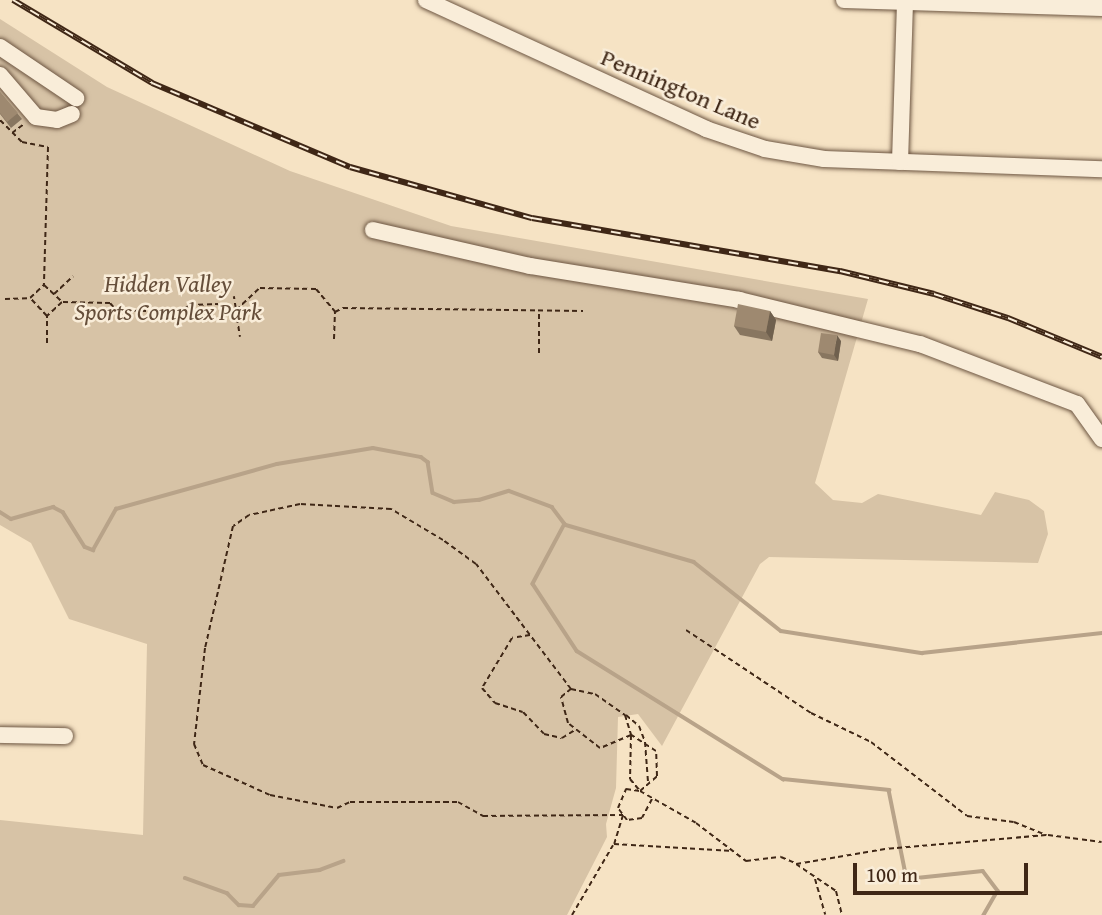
<!DOCTYPE html>
<style>
body{margin:0}
#map{position:relative;width:1102px;height:915px;overflow:hidden;background:#f6e3c4;font-family:"Gentium Book Plus",serif}
div>[style]{position:absolute}
.green>*{inset:0;background:#d7c3a6}
.stream>*{height:3.5px;margin:-1.75px;padding:0 1.75px;transform-origin:1.75px;border-radius:1.75px;background:#b8a389}
.path>*{height:2px;margin-top:-1px;transform-origin:0;background:repeating-linear-gradient(90deg,#3f2716 0 5px,transparent 0 8.5px)}
.roads{filter:drop-shadow(0 0 2px #6d5642) drop-shadow(0 0 2px #6d5642)}
.minor>*{height:16px;margin:-8px;padding:0 8px;transform-origin:8px;border-radius:8px;background:#f9edd9}
.rail>*{height:6px;margin-top:-3px;transform-origin:0;background:repeating-linear-gradient(90deg,#f9edd9 0 10px,#3f2716 0 20px);box-sizing:border-box;border-block:2px solid #3f2716}
.wall>*{inset:0;background:#887660}
.shaded-wall>*{inset:0;background:#6f604e}
.building>*{inset:0;background:#9e8970}
span{translate:-50% -50%;white-space:nowrap;text-align:center;line-height:1.15;-webkit-text-stroke:5px #f9edd9;paint-order:stroke}
.street-label{font-size:24px;color:#3f2716}
.park-label{font-size:24px;color:#654e3a;font-style:italic}
.scale{position:absolute;left:853px;top:863px;width:175px;height:32px;box-sizing:border-box;border:4px solid #3f2716;border-top:0;padding-left:9px;font-size:21px;line-height:24px;white-space:nowrap;color:#3f2716;-webkit-text-stroke:5px #f9edd9;paint-order:stroke}
</style>
<div id="map">
<div class="green">
<i style="clip-path:polygon(0 19px,107px 87px,290px 171px,451px 226px,868px 299px,815px 483px,833px 500px,862px 503px,878px 494px,981px 515px,995px 492px,1029px 500px,1044px 511px,1048px 534px,1038px 563px,769px 557px,760px 564px,662px 746px,638px 714px,618px 717px,616px 788px,606px 824px,607px 837px,567px 915px,0 915px,0 820px,143px 835px,147px 644px,69px 619px,31px 543px,0 525px)"></i>
</div>
<div class="stream">
<i style="left:0;top:512px;width:13px;rotate:32deg"></i>
<i style="left:11px;top:519px;width:44px;rotate:-15.9deg"></i>
<i style="left:53px;top:507px;width:11px;rotate:27deg"></i>
<i style="left:63px;top:512px;width:41px;rotate:57.8deg"></i>
<i style="left:85px;top:547px;width:9px;rotate:21deg"></i>
<i style="left:93px;top:550px;width:47px;rotate:-60.7deg"></i>
<i style="left:116px;top:509px;width:167px;rotate:-15.6deg"></i>
<i style="left:277px;top:464px;width:97px;rotate:-9.5deg"></i>
<i style="left:373px;top:448px;width:49px;rotate:10.6deg"></i>
<i style="left:421px;top:457px;width:9px;rotate:36deg"></i>
<i style="left:428px;top:462px;width:31px;rotate:81deg"></i>
<i style="left:433px;top:493px;width:23px;rotate:23deg"></i>
<i style="left:454px;top:502px;width:25px;rotate:-5deg"></i>
<i style="left:479px;top:500px;width:31px;rotate:-17deg"></i>
<i style="left:509px;top:491px;width:46px;rotate:20.4deg"></i>
<i style="left:552px;top:507px;width:21px;rotate:53deg"></i>
<i style="left:565px;top:524px;width:68px;rotate:118.1deg"></i>
<i style="left:533px;top:584px;width:80px;rotate:56.7deg"></i>
<i style="left:577px;top:651px;width:243px;rotate:31.9deg"></i>
<i style="left:783px;top:779px;width:107px;rotate:5.9deg"></i>
<i style="left:889px;top:790px;width:91px;rotate:78.6deg"></i>
<i style="left:907px;top:879px;width:76px;rotate:-6deg"></i>
<i style="left:983px;top:871px;width:25px;rotate:53deg"></i>
<i style="left:998px;top:891px;width:28px;rotate:120deg"></i>
<i style="left:566px;top:525px;width:133px;rotate:16.1deg"></i>
<i style="left:694px;top:562px;width:111px;rotate:38.4deg"></i>
<i style="left:781px;top:631px;width:143px;rotate:8.9deg"></i>
<i style="left:922px;top:653px;width:181px;rotate:-6.3deg"></i>
<i style="left:185px;top:878px;width:45px;rotate:19.7deg"></i>
<i style="left:227px;top:893px;width:17px;rotate:45deg"></i>
<i style="left:239px;top:905px;width:14px;rotate:4deg"></i>
<i style="left:253px;top:906px;width:40px;rotate:-50deg"></i>
<i style="left:279px;top:875px;width:41px;rotate:-7deg"></i>
<i style="left:320px;top:870px;width:25px;rotate:-21deg"></i>
</div>
<div class="path">
<i style="left:0;top:120px;width:31px;rotate:45deg"></i>
<i style="left:22px;top:142px;width:26px;rotate:11deg"></i>
<i style="left:48px;top:147px;width:138px;rotate:91.7deg"></i>
<i style="left:44px;top:285px;width:25px;rotate:43deg"></i>
<i style="left:62px;top:302px;width:21px;rotate:137deg"></i>
<i style="left:47px;top:316px;width:25px;rotate:-133deg"></i>
<i style="left:30px;top:298px;width:19px;rotate:-43deg"></i>
<i style="left:12px;top:133px;width:15px;rotate:-37deg"></i>
<i style="left:54px;top:294px;width:26px;rotate:-43deg"></i>
<i style="left:5px;top:299px;width:23px;rotate:-2deg"></i>
<i style="left:63px;top:302px;width:47px;rotate:1.2deg"></i>
<i style="left:110px;top:303px;width:9px;rotate:49deg"></i>
<i style="left:116px;top:310px;width:62px;rotate:1.8deg"></i>
<i style="left:178px;top:312px;width:14px;rotate:-30deg"></i>
<i style="left:190px;top:305px;width:28px;rotate:-2deg"></i>
<i style="left:218px;top:304px;width:15px;rotate:48deg"></i>
<i style="left:228px;top:315px;width:9px;rotate:6deg"></i>
<i style="left:237px;top:316px;width:20px;rotate:-99deg"></i>
<i style="left:236px;top:310px;width:33px;rotate:-43deg"></i>
<i style="left:260px;top:288px;width:56px;rotate:1deg"></i>
<i style="left:316px;top:289px;width:30px;rotate:50deg"></i>
<i style="left:335px;top:312px;width:9px;rotate:-27deg"></i>
<i style="left:343px;top:308px;width:240px;rotate:0.7deg"></i>
<i style="left:237px;top:318px;width:19px;rotate:81deg"></i>
<i style="left:334px;top:339px;width:27px;rotate:-88deg"></i>
<i style="left:47px;top:343px;width:27px;rotate:-90deg"></i>
<i style="left:539px;top:353px;width:41px;rotate:-90deg"></i>
<i style="left:686px;top:630px;width:150px;rotate:33.6deg"></i>
<i style="left:811px;top:713px;width:67px;rotate:25.8deg"></i>
<i style="left:871px;top:742px;width:121px;rotate:37.6deg"></i>
<i style="left:967px;top:816px;width:47px;rotate:7.3deg"></i>
<i style="left:1014px;top:822px;width:35px;rotate:22deg"></i>
<i style="left:1046px;top:835px;width:162px;rotate:175deg"></i>
<i style="left:885px;top:849px;width:90px;rotate:170.4deg"></i>
<i style="left:796px;top:864px;width:48px;rotate:34deg"></i>
<i style="left:836px;top:891px;width:25px;rotate:76deg"></i>
<i style="left:530px;top:635px;width:18px;rotate:171deg"></i>
<i style="left:512px;top:638px;width:58px;rotate:121deg"></i>
<i style="left:482px;top:688px;width:20px;rotate:49deg"></i>
<i style="left:495px;top:703px;width:29px;rotate:18deg"></i>
<i style="left:523px;top:712px;width:30px;rotate:46deg"></i>
<i style="left:544px;top:734px;width:18px;rotate:13deg"></i>
<i style="left:562px;top:738px;width:15px;rotate:-32deg"></i>
<i style="left:571px;top:689px;width:157px;rotate:-127.2deg"></i>
<i style="left:476px;top:564px;width:41px;rotate:-144deg"></i>
<i style="left:443px;top:540px;width:61px;rotate:-149.2deg"></i>
<i style="left:391px;top:509px;width:91px;rotate:-176.9deg"></i>
<i style="left:300px;top:504px;width:52px;rotate:167.8deg"></i>
<i style="left:249px;top:515px;width:19px;rotate:145deg"></i>
<i style="left:233px;top:526px;width:125px;rotate:102.9deg"></i>
<i style="left:205px;top:648px;width:97px;rotate:96.5deg"></i>
<i style="left:194px;top:744px;width:23px;rotate:67deg"></i>
<i style="left:203px;top:765px;width:73px;rotate:24.1deg"></i>
<i style="left:270px;top:795px;width:68px;rotate:11deg"></i>
<i style="left:337px;top:808px;width:14px;rotate:-25deg"></i>
<i style="left:350px;top:802px;width:108px"></i>
<i style="left:458px;top:802px;width:29px;rotate:29deg"></i>
<i style="left:483px;top:816px;width:140px;rotate:-0.4deg"></i>
<i style="left:623px;top:815px;width:30px;rotate:107deg"></i>
<i style="left:614px;top:844px;width:119px;rotate:3.4deg"></i>
<i style="left:626px;top:715px;width:17px;rotate:40deg"></i>
<i style="left:639px;top:726px;width:17px;rotate:69deg"></i>
<i style="left:645px;top:742px;width:40px;rotate:85.7deg"></i>
<i style="left:652px;top:799px;width:21px;rotate:118deg"></i>
<i style="left:642px;top:818px;width:15px;rotate:172deg"></i>
<i style="left:627px;top:820px;width:15px;rotate:-127deg"></i>
<i style="left:618px;top:808px;width:21px;rotate:-67deg"></i>
<i style="left:626px;top:789px;width:14px;rotate:8deg"></i>
<i style="left:640px;top:791px;width:23px;rotate:-41deg"></i>
<i style="left:657px;top:776px;width:25px;rotate:-92deg"></i>
<i style="left:656px;top:751px;width:30px;rotate:-147deg"></i>
<i style="left:631px;top:735px;width:34px;rotate:157deg"></i>
<i style="left:600px;top:748px;width:41px;rotate:-142deg"></i>
<i style="left:568px;top:723px;width:27px;rotate:-105deg"></i>
<i style="left:561px;top:697px;width:13px;rotate:-39deg"></i>
<i style="left:571px;top:689px;width:25px;rotate:12deg"></i>
<i style="left:595px;top:694px;width:37px;rotate:35deg"></i>
<i style="left:625px;top:715px;width:21px;rotate:73deg"></i>
<i style="left:631px;top:735px;width:44px;rotate:91.3deg"></i>
<i style="left:630px;top:779px;width:16px;rotate:50deg"></i>
<i style="left:640px;top:791px;width:64px;rotate:29.7deg"></i>
<i style="left:696px;top:823px;width:63px;rotate:37.2deg"></i>
<i style="left:746px;top:861px;width:35px;rotate:-7deg"></i>
<i style="left:781px;top:857px;width:15px;rotate:23deg"></i>
<i style="left:1048px;top:835px;width:54px;rotate:7.4deg"></i>
<i style="left:815px;top:879px;width:37px;rotate:74deg"></i>
<i style="left:572px;top:915px;width:81px;rotate:-59.6deg"></i>
</div>
<div class="roads">
<div class="minor">
<i style="left:426px;top:0;width:308px;rotate:24.7deg"></i>
<i style="left:706px;top:129px;width:62px;rotate:18.7deg"></i>
<i style="left:765px;top:149px;width:60px;rotate:9.6deg"></i>
<i style="left:824px;top:159px;width:278px;rotate:2.1deg"></i>
<i style="left:844px;top:0;width:258px;rotate:1.8deg"></i>
<i style="left:0;top:47px;width:92px;rotate:33.9deg"></i>
<i style="left:0;top:75px;width:55px;rotate:49.4deg"></i>
<i style="left:36px;top:117px;width:21px;rotate:8deg"></i>
<i style="left:57px;top:120px;width:16px;rotate:-22deg"></i>
<i style="left:900px;top:162px;width:162px;rotate:-88.2deg"></i>
<i style="left:373px;top:230px;width:161px;rotate:12.9deg"></i>
<i style="left:530px;top:266px;width:212px;rotate:9.2deg"></i>
<i style="left:739px;top:300px;width:186px;rotate:13.7deg"></i>
<i style="left:920px;top:344px;width:168px;rotate:20.9deg"></i>
<i style="left:1077px;top:404px;width:43px;rotate:54.5deg"></i>
<i style="left:0;top:735px;width:65px;rotate:0.9deg"></i>
</div>
</div>
<div class="rail">
<i style="left:13px;top:0;width:162px;rotate:30.8deg"></i>
<i style="left:152px;top:83px;width:215px;rotate:23deg"></i>
<i style="left:350px;top:167px;width:189px;rotate:15.7deg"></i>
<i style="left:532px;top:218px;width:313px;rotate:9.8deg"></i>
<i style="left:840px;top:271px;width:97px;rotate:13.7deg"></i>
<i style="left:934px;top:294px;width:78px;rotate:18deg"></i>
<i style="left:1008px;top:318px;width:102px;rotate:22.5deg"></i>
</div>
<div class="wall">
<i style="clip-path:polygon(0 92px,22px 119px,11px 128px,0 114px)"></i>
<i style="clip-path:polygon(770px 311px,776px 320px,772px 341px,740px 335px,734px 326px)"></i>
<i style="clip-path:polygon(841px 341px,838px 361px,822px 358px,818px 352px)"></i>
</div>
<div class="shaded-wall">
<i style="clip-path:polygon(770px 311px,776px 320px,772px 341px,766px 332px)"></i>
<i style="clip-path:polygon(837px 335px,841px 341px,838px 361px,834px 355px)"></i>
</div>
<div class="building">
<i style="clip-path:polygon(0 92px,18px 113px,7px 122px,0 113px)"></i>
<i style="clip-path:polygon(738px 304px,770px 311px,766px 332px,734px 326px)"></i>
<i style="clip-path:polygon(821px 333px,837px 335px,834px 355px,818px 352px)"></i>
</div>
<div class="street-label">
<span style="left:681px;top:89px;rotate:23deg">Pennington Lane</span>
</div>
<div class="park-label">
<span style="left:168px;top:298px">Hidden Valley<br>Sports Complex Park</span>
</div>
<div class="scale">100 m</div>
</div>
